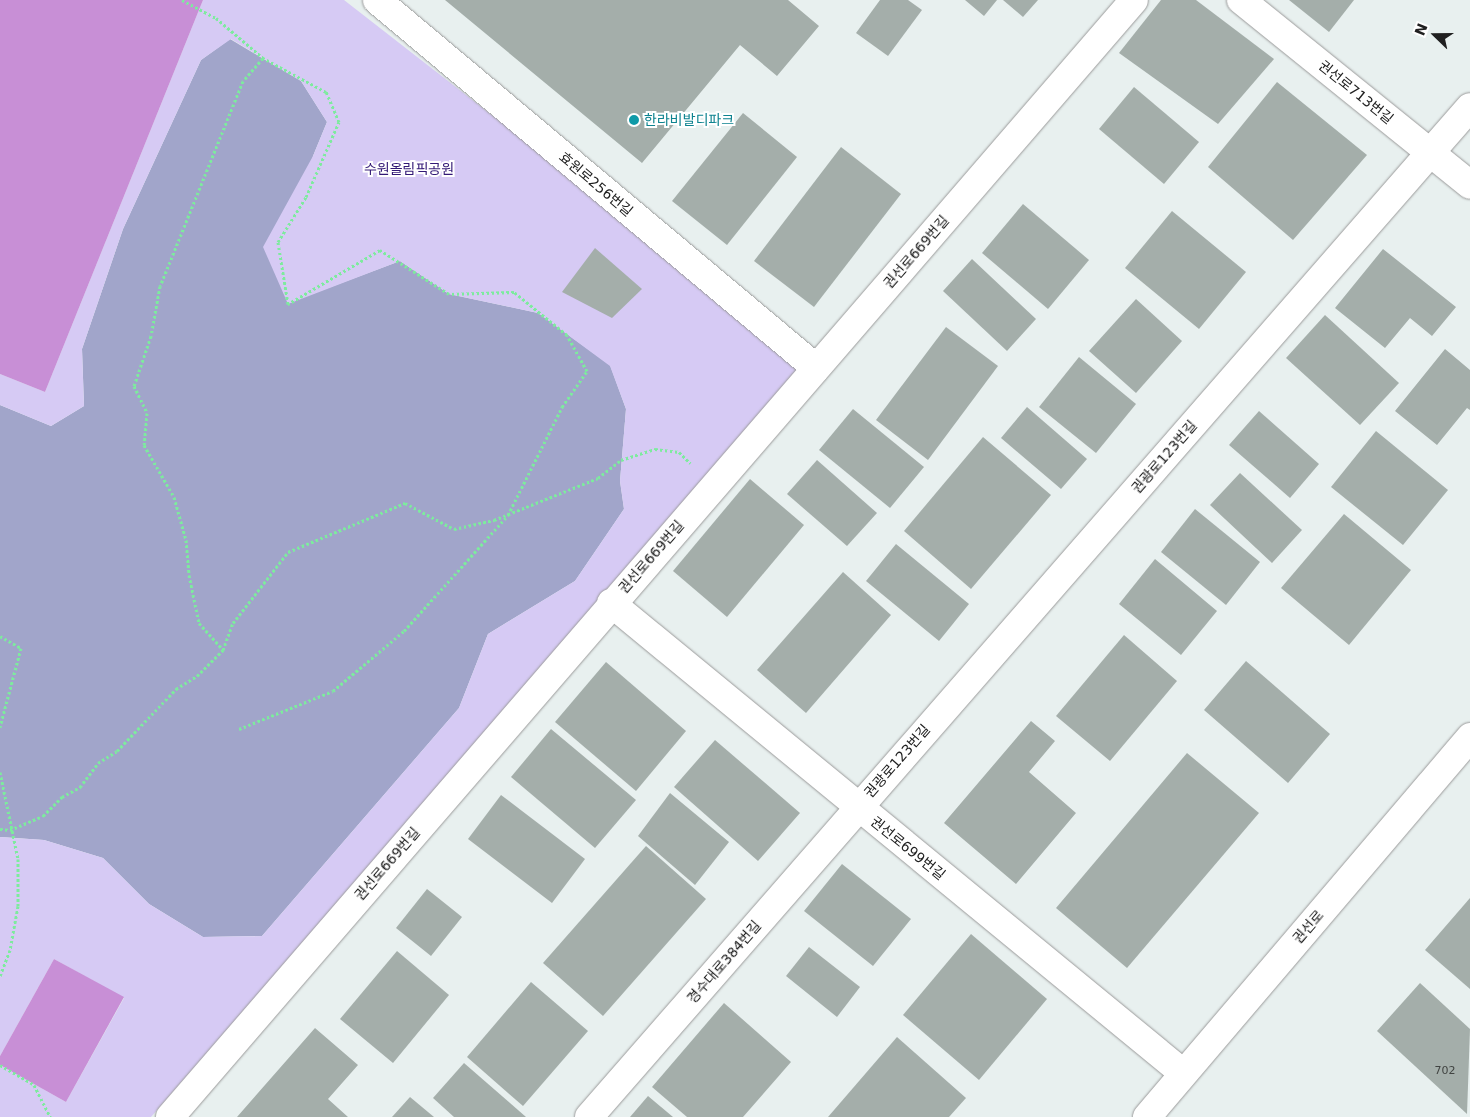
<!DOCTYPE html>
<meta charset="utf-8">
<style>
body{margin:0}
#map{position:relative;width:1470px;height:1117px;overflow:hidden;background:#e8f0ef;font-family:"DejaVu Sans","Noto Sans KR",sans-serif}
div>[style]{position:absolute}
.forest>*{inset:0;background:#a1a5ca}
.park>*{inset:0;background:#d6caf4}
.pitch>*{inset:0;background:#c88fd6}
.building>*{inset:0;background:#a4aeaa}
.path>*{height:3px;margin-top:-1.5px;transform-origin:0;background:repeating-linear-gradient(90deg,#7deb9e 0 2.5px,transparent 0 5px)}
.roads{filter:drop-shadow(0 0 1px #9a9a9a) drop-shadow(0 0 1px #9a9a9a)}
.minor>*{height:28px;margin:-14px;padding:0 14px;transform-origin:14px;border-radius:14px;background:#fff}
.tertiary>*{height:28px;margin:-14px;padding:0 14px;transform-origin:14px;border-radius:14px;background:#fff}
.dots>*{width:14px;height:14px;translate:-50% -50%;box-sizing:border-box;border:2px solid #fff;border-radius:50%}
span{translate:-50% -50%;white-space:nowrap;text-align:center;line-height:1.15;-webkit-text-stroke:4px #fff;paint-order:stroke}
.number-label{font-size:11px;color:#414442}
.number-label span{-webkit-text-stroke-width:0}
.street-label{font-size:14px;color:#202020}
.culture-label{font-size:14px;color:#0d838f}
.left{translate:0 -50%;text-align:left}
.park-label{font-size:14px;color:#321875}
.north{position:absolute;left:1410px;top:10px;width:50px;height:50px;-webkit-text-stroke:4px #fff;paint-order:stroke;rotate:292deg;font-size:14px;font-weight:700;line-height:20px;text-align:center;color:#202020}
.north::after{content:'';display:block;margin:auto;width:18px;height:22px;background:#202020;clip-path:polygon(50% 0,100% 100%,50% 72%,0 100%)}
</style>
<div id="map">
<div class="forest">
<i style="clip-path:polygon(230px 39px,301px 81px,327px 122px,313px 156px,288px 303px,400px 261px,449px 294px,538px 313px,610px 365px,626px 409px,620px 481px,624px 509px,575px 581px,488px 634px,459px 708px,262px 936px,203px 937px,149px 904px,103px 858px,44px 840px,0 837px,0 405px,51px 426px,84px 406px,82px 349px,123px 229px,201px 60px)"></i>
</div>
<div class="park">
<i style="clip-path:polygon(203px 0,344px 0,809px 362px,151px 1117px,0 1117px,0 1065px,66px 1102px,124px 998px,54px 959px,0 1056px,0 837px,44px 840px,103px 858px,149px 904px,203px 937px,262px 936px,459px 708px,488px 634px,575px 581px,624px 509px,620px 481px,626px 409px,610px 366px,538px 313px,449px 294px,400px 261px,288px 304px,263px 247px,313px 156px,327px 122px,301px 81px,231px 39px,201px 60px,123px 229px,82px 349px,84px 406px,51px 426px,0 405px,0 374px,45px 392px)"></i>
</div>
<div class="pitch">
<i style="clip-path:polygon(0 0,203px 0,45px 392px,0 374px)"></i>
<i style="clip-path:polygon(54px 959px,124px 997px,66px 1102px,0 1065px,0 1056px)"></i>
</div>
<div class="building">
<i style="clip-path:polygon(445px 0,788px 0,819px 26px,777px 76px,740px 45px,642px 163px)"></i>
<i style="clip-path:polygon(880px 0,908px 0,922px 10px,888px 56px,856px 33px)"></i>
<i style="clip-path:polygon(965px 0,997px 0,984px 16px)"></i>
<i style="clip-path:polygon(1003px 0,1038px 0,1023px 17px)"></i>
<i style="clip-path:polygon(1161px 0,1196px 0,1274px 59px,1218px 124px,1119px 53px)"></i>
<i style="clip-path:polygon(1289px 0,1354px 0,1329px 32px)"></i>
<i style="clip-path:polygon(1277px 82px,1367px 155px,1293px 240px,1208px 167px)"></i>
<i style="clip-path:polygon(1134px 87px,1199px 142px,1164px 184px,1099px 129px)"></i>
<i style="clip-path:polygon(743px 113px,797px 157px,727px 245px,672px 201px)"></i>
<i style="clip-path:polygon(841px 147px,901px 194px,814px 307px,754px 261px)"></i>
<i style="clip-path:polygon(1023px 204px,1089px 260px,1048px 309px,982px 253px)"></i>
<i style="clip-path:polygon(1172px 211px,1246px 272px,1199px 329px,1125px 268px)"></i>
<i style="clip-path:polygon(595px 248px,642px 289px,612px 318px,562px 292px)"></i>
<i style="clip-path:polygon(1383px 249px,1456px 307px,1432px 336px,1410px 318px,1385px 348px,1335px 308px)"></i>
<i style="clip-path:polygon(972px 259px,1036px 319px,1007px 351px,943px 291px)"></i>
<i style="clip-path:polygon(1136px 299px,1182px 341px,1136px 393px,1089px 351px)"></i>
<i style="clip-path:polygon(1325px 315px,1399px 383px,1360px 425px,1286px 358px)"></i>
<i style="clip-path:polygon(946px 327px,998px 366px,928px 460px,876px 420px)"></i>
<i style="clip-path:polygon(1445px 349px,1470px 370px,1470px 410px,1467px 408px,1437px 445px,1395px 411px)"></i>
<i style="clip-path:polygon(1079px 357px,1136px 404px,1096px 453px,1039px 407px)"></i>
<i style="clip-path:polygon(1027px 407px,1087px 459px,1061px 489px,1001px 438px)"></i>
<i style="clip-path:polygon(853px 409px,924px 467px,890px 508px,819px 450px)"></i>
<i style="clip-path:polygon(1259px 411px,1319px 464px,1290px 498px,1229px 445px)"></i>
<i style="clip-path:polygon(1376px 431px,1448px 490px,1403px 545px,1331px 487px)"></i>
<i style="clip-path:polygon(983px 437px,1051px 495px,971px 589px,904px 531px)"></i>
<i style="clip-path:polygon(817px 460px,877px 513px,847px 546px,787px 494px)"></i>
<i style="clip-path:polygon(1240px 473px,1302px 530px,1272px 563px,1210px 505px)"></i>
<i style="clip-path:polygon(750px 479px,804px 525px,727px 617px,673px 571px)"></i>
<i style="clip-path:polygon(1195px 509px,1260px 562px,1226px 605px,1161px 552px)"></i>
<i style="clip-path:polygon(1344px 514px,1411px 570px,1349px 645px,1281px 588px)"></i>
<i style="clip-path:polygon(896px 544px,969px 604px,939px 641px,866px 581px)"></i>
<i style="clip-path:polygon(1155px 559px,1217px 611px,1181px 655px,1119px 604px)"></i>
<i style="clip-path:polygon(843px 572px,891px 615px,806px 713px,757px 670px)"></i>
<i style="clip-path:polygon(1124px 635px,1177px 681px,1110px 761px,1056px 716px)"></i>
<i style="clip-path:polygon(1246px 661px,1330px 734px,1288px 783px,1204px 710px)"></i>
<i style="clip-path:polygon(606px 662px,686px 731px,636px 791px,555px 722px)"></i>
<i style="clip-path:polygon(1031px 721px,1055px 741px,1029px 772px,1076px 813px,1016px 884px,944px 823px)"></i>
<i style="clip-path:polygon(551px 729px,636px 800px,595px 848px,511px 777px)"></i>
<i style="clip-path:polygon(715px 740px,800px 813px,758px 861px,674px 787px)"></i>
<i style="clip-path:polygon(1187px 753px,1259px 813px,1127px 968px,1056px 908px)"></i>
<i style="clip-path:polygon(670px 793px,729px 842px,695px 885px,638px 836px)"></i>
<i style="clip-path:polygon(501px 795px,585px 859px,552px 903px,468px 839px)"></i>
<i style="clip-path:polygon(646px 846px,706px 899px,603px 1016px,543px 963px)"></i>
<i style="clip-path:polygon(842px 864px,911px 919px,873px 966px,804px 911px)"></i>
<i style="clip-path:polygon(427px 889px,462px 917px,431px 956px,396px 928px)"></i>
<i style="clip-path:polygon(1470px 898px,1470px 989px,1425px 950px)"></i>
<i style="clip-path:polygon(971px 934px,1047px 999px,979px 1080px,903px 1015px)"></i>
<i style="clip-path:polygon(809px 947px,860px 987px,837px 1017px,786px 976px)"></i>
<i style="clip-path:polygon(397px 951px,449px 995px,393px 1063px,340px 1019px)"></i>
<i style="clip-path:polygon(531px 982px,588px 1031px,523px 1106px,467px 1057px)"></i>
<i style="clip-path:polygon(1420px 983px,1470px 1029px,1467px 1114px,1377px 1031px)"></i>
<i style="clip-path:polygon(724px 1003px,791px 1062px,743px 1117px,687px 1117px,652px 1087px)"></i>
<i style="clip-path:polygon(315px 1028px,358px 1065px,328px 1099px,348px 1117px,237px 1117px)"></i>
<i style="clip-path:polygon(897px 1037px,966px 1098px,949px 1117px,828px 1117px)"></i>
<i style="clip-path:polygon(464px 1063px,526px 1117px,454px 1117px,433px 1098px)"></i>
<i style="clip-path:polygon(648px 1096px,673px 1117px,630px 1117px)"></i>
<i style="clip-path:polygon(410px 1097px,434px 1117px,392px 1117px)"></i>
</div>
<div class="path">
<i style="left:182px;top:0;width:38px;rotate:28deg"></i>
<i style="left:216px;top:18px;width:62px;rotate:40.4deg"></i>
<i style="left:263px;top:58px;width:30px;rotate:131deg"></i>
<i style="left:243px;top:81px;width:221px;rotate:112deg"></i>
<i style="left:160px;top:286px;width:51px;rotate:100.2deg"></i>
<i style="left:151px;top:336px;width:53px;rotate:108.8deg"></i>
<i style="left:134px;top:386px;width:30px;rotate:64deg"></i>
<i style="left:147px;top:413px;width:32px;rotate:95deg"></i>
<i style="left:144px;top:445px;width:60px;rotate:60deg"></i>
<i style="left:174px;top:497px;width:45px;rotate:74.4deg"></i>
<i style="left:186px;top:540px;width:35px;rotate:85deg"></i>
<i style="left:189px;top:575px;width:49px;rotate:78.2deg"></i>
<i style="left:199px;top:623px;width:36px;rotate:48deg"></i>
<i style="left:0;top:636px;width:24px;rotate:30deg"></i>
<i style="left:21px;top:648px;width:82px;rotate:104.9deg"></i>
<i style="left:239px;top:729px;width:101px;rotate:-22deg"></i>
<i style="left:333px;top:691px;width:93px;rotate:-40.2deg"></i>
<i style="left:404px;top:631px;width:156px;rotate:-48.1deg"></i>
<i style="left:508px;top:515px;width:121px;rotate:-63.4deg"></i>
<i style="left:562px;top:407px;width:44px;rotate:-55.2deg"></i>
<i style="left:587px;top:371px;width:41px;rotate:-119.1deg"></i>
<i style="left:567px;top:335px;width:68px;rotate:-140.9deg"></i>
<i style="left:514px;top:292px;width:65px;rotate:178.2deg"></i>
<i style="left:449px;top:294px;width:82px;rotate:-147.5deg"></i>
<i style="left:380px;top:250px;width:107px;rotate:149.6deg"></i>
<i style="left:288px;top:304px;width:63px;rotate:-99.2deg"></i>
<i style="left:278px;top:242px;width:53px;rotate:-58.1deg"></i>
<i style="left:306px;top:197px;width:82px;rotate:-66.3deg"></i>
<i style="left:339px;top:122px;width:33px;rotate:-113deg"></i>
<i style="left:326px;top:92px;width:72px;rotate:-151.6deg"></i>
<i style="left:0;top:772px;width:89px;rotate:78.3deg"></i>
<i style="left:18px;top:859px;width:47px;rotate:90deg"></i>
<i style="left:18px;top:906px;width:45px;rotate:100.3deg"></i>
<i style="left:10px;top:950px;width:28px;rotate:111deg"></i>
<i style="left:0;top:829px;width:10px;rotate:6deg"></i>
<i style="left:10px;top:830px;width:36px;rotate:-23deg"></i>
<i style="left:43px;top:816px;width:27px;rotate:-45deg"></i>
<i style="left:62px;top:797px;width:21px;rotate:-29deg"></i>
<i style="left:80px;top:787px;width:30px;rotate:-53deg"></i>
<i style="left:98px;top:763px;width:22px;rotate:-32deg"></i>
<i style="left:117px;top:751px;width:86px;rotate:-46.4deg"></i>
<i style="left:176px;top:689px;width:25px;rotate:-32deg"></i>
<i style="left:197px;top:676px;width:37px;rotate:-45deg"></i>
<i style="left:223px;top:650px;width:29px;rotate:-70deg"></i>
<i style="left:233px;top:623px;width:90px;rotate:-52.2deg"></i>
<i style="left:288px;top:552px;width:127px;rotate:-22.7deg"></i>
<i style="left:405px;top:503px;width:55px;rotate:28deg"></i>
<i style="left:454px;top:529px;width:41px;rotate:-12.7deg"></i>
<i style="left:494px;top:520px;width:112px;rotate:-22deg"></i>
<i style="left:598px;top:478px;width:29px;rotate:-38deg"></i>
<i style="left:621px;top:460px;width:36px;rotate:-18deg"></i>
<i style="left:655px;top:449px;width:24px;rotate:7deg"></i>
<i style="left:679px;top:452px;width:16px;rotate:45deg"></i>
<i style="left:0;top:1065px;width:39px;rotate:30deg"></i>
<i style="left:34px;top:1085px;width:36px;rotate:63deg"></i>
</div>
<div class="roads">
<div class="minor">
<i style="left:377px;top:0;width:573px;rotate:39.97deg"></i>
<i style="left:1241px;top:0;width:294px;rotate:38.9deg"></i>
<i style="left:611px;top:603px;width:740px;rotate:39.41deg"></i>
<i style="left:170px;top:1117px;width:1475px;rotate:-49.2deg"></i>
<i style="left:589px;top:1117px;width:1340px;rotate:-48.9deg"></i>
</div>
<div class="tertiary">
<i style="left:1147px;top:1117px;width:499px;rotate:-49.6deg"></i>
</div>
</div>
<div class="dots">
<i style="left:634px;top:120px;background:#0f9aa8"></i>
</div>
<div class="number-label">
<span style="left:1445px;top:1071px">702</span>
</div>
<div class="street-label">
<span style="left:1356px;top:92px;rotate:39deg">권선로713번길</span>
<span style="left:596px;top:184px;rotate:40deg">효원로256번길</span>
<span style="left:916px;top:252px;rotate:-49deg">권선로669번길</span>
<span style="left:1164px;top:457px;rotate:-49deg">권광로123번길</span>
<span style="left:651px;top:557px;rotate:-49deg">권선로669번길</span>
<span style="left:897px;top:761px;rotate:-49deg">권광로123번길</span>
<span style="left:908px;top:848px;rotate:39deg">권선로699번길</span>
<span style="left:387px;top:864px;rotate:-49deg">권선로669번길</span>
<span style="left:1308px;top:927px;rotate:-49deg">권선로</span>
<span style="left:724px;top:962px;rotate:-49deg">경수대로384번길</span>
</div>
<div class="culture-label">
<span class="left" style="left:644px;top:120px">한라비발디파크</span>
</div>
<div class="park-label">
<span style="left:409px;top:169px">수원올림픽공원</span>
</div>
<div class="north">N</div>
</div>
